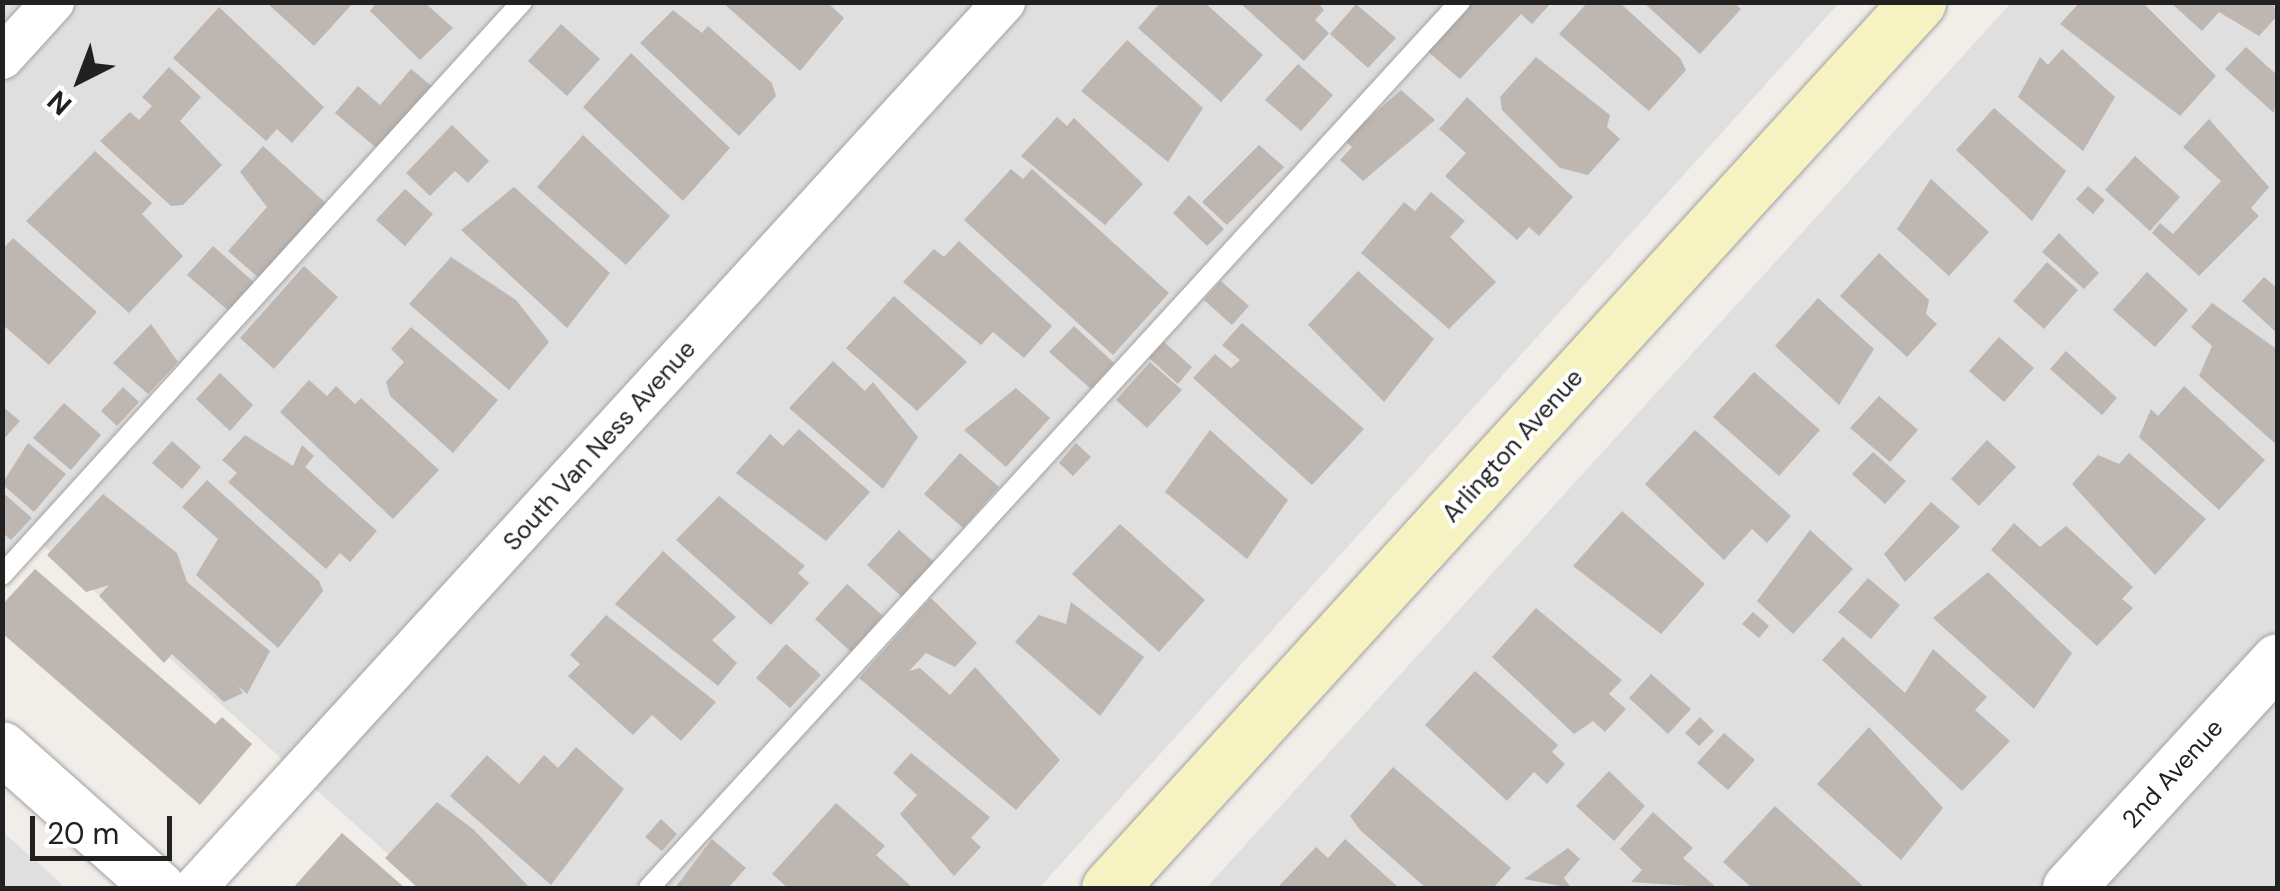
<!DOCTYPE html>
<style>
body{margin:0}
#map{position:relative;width:2280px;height:891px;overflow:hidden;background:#f1ede9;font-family:"DM Sans",sans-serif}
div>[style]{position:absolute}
.residential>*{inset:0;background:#dfdfdf}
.building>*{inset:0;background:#beb6b1}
.roads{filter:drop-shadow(0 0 2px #a2a2a2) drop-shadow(0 0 2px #a2a2a2)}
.service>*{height:20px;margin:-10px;padding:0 10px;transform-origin:10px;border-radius:10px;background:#fff}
.minor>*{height:42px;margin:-21px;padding:0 21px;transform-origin:21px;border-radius:21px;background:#fff}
.tertiary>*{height:52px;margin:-26px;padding:0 26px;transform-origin:26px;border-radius:26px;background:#fff}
.secondary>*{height:55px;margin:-27.5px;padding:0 27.5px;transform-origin:27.5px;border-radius:27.5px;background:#f6f2c1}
span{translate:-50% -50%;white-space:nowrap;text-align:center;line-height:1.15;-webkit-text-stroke:8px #fff;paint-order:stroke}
.street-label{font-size:25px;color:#212121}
.frame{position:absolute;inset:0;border:5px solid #212121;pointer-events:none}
.north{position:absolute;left:30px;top:30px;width:100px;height:100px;-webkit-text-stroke:8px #fff;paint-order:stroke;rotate:222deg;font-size:28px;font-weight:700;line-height:40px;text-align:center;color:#212121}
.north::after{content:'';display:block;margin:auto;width:35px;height:45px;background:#212121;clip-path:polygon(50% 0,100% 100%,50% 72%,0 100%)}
.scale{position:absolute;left:30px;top:816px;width:142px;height:45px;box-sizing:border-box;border:5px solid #212121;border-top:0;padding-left:12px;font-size:30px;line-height:35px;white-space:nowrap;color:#212121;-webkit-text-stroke:8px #fff;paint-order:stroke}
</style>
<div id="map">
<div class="residential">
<i style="clip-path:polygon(3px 3px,1839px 3px,1039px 888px,426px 888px,41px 543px,3px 586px)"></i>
<i style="clip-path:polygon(2011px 3px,2277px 3px,2277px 888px,1206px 888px)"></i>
<i style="clip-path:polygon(2px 832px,3px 832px,66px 888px,3px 888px)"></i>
</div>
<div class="building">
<i style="clip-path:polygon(266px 2px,354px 2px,314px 46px)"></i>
<i style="clip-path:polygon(377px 2px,424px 2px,453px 28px,420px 60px,370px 11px)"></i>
<i style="clip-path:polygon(722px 2px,827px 2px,844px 18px,800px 71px)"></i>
<i style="clip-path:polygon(1161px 2px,1204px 2px,1263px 55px,1221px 102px,1138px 28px)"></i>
<i style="clip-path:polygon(1239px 2px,1317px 2px,1324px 10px,1315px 20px,1329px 33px,1304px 61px)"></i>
<i style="clip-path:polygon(1468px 2px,1552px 2px,1532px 24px,1521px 14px,1460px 79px,1426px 50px)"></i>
<i style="clip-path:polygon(1588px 2px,1619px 2px,1680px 58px,1686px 70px,1649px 111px,1559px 34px)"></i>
<i style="clip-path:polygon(1643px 2px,1733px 2px,1741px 9px,1700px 54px)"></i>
<i style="clip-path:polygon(2080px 2px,2142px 2px,2216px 76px,2180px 116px,2060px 24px)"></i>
<i style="clip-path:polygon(2170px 2px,2272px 2px,2278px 15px,2259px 36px,2219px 12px,2202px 31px)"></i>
<i style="clip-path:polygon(1356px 4px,1396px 38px,1368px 68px,1330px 34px)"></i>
<i style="clip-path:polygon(219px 7px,324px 107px,292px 143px,277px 129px,266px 141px,173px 58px)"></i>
<i style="clip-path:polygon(673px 10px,702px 33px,708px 26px,772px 83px,776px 96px,739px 136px,640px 43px)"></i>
<i style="clip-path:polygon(561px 24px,600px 59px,567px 96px,528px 61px)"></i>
<i style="clip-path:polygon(1127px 40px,1203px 108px,1168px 162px,1081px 91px)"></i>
<i style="clip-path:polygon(2246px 47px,2278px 76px,2274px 113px,2225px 69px)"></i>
<i style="clip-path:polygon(2062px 49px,2115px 97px,2083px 151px,2018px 97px,2040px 57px,2048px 65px)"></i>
<i style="clip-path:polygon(631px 53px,730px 148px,683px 201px,583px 107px)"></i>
<i style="clip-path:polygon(1536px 57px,1610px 115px,1607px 127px,1620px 139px,1588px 175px,1560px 168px,1502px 110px,1500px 97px)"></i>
<i style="clip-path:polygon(1298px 64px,1333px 95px,1301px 131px,1265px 100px)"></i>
<i style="clip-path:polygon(169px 67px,201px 97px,180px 121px,222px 165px,183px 205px,171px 206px,100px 141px,130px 112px,139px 120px,152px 106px,142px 97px)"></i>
<i style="clip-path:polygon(411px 69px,434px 88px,380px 151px,335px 113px,358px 86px,380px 105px)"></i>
<i style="clip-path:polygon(1401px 90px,1435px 120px,1363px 181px,1340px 160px,1352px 147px,1344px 140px)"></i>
<i style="clip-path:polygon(1467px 97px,1573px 197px,1539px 236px,1529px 227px,1517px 240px,1445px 176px,1466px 153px,1439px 129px)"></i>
<i style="clip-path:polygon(1994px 108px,2066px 171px,2032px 221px,1956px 150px)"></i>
<i style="clip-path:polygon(1057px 117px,1067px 126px,1074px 118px,1143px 184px,1105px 225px,1021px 156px)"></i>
<i style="clip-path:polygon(2209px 119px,2269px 187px,2251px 208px,2259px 216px,2199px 276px,2152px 233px,2160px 223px,2173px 234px,2221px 181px,2183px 147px)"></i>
<i style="clip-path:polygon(452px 125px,489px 161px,468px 183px,455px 171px,430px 196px,406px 173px)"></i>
<i style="clip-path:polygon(583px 135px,670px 216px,626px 265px,537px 187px)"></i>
<i style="clip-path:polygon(1259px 145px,1284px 167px,1227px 225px,1202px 202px)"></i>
<i style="clip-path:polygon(263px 146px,328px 205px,261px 280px,228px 251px,267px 207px,240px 172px)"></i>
<i style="clip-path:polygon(95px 151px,152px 203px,142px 214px,183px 256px,129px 313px,26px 221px)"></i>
<i style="clip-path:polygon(2135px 156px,2180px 197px,2150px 231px,2105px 190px)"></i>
<i style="clip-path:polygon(1011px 169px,1023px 179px,1032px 169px,1169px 293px,1113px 355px,964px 220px)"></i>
<i style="clip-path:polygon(1931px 179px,1989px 232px,1949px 276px,1897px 229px)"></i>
<i style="clip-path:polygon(2088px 186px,2105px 200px,2093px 214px,2076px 199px)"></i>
<i style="clip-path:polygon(514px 187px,610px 273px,567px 328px,461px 230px)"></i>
<i style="clip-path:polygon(405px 189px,433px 214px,405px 246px,376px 220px)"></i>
<i style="clip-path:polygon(1431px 192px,1465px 221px,1450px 237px,1496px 282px,1449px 329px,1361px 253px,1404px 202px,1415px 211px)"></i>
<i style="clip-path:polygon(1189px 195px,1224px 229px,1207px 246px,1173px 213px)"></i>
<i style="clip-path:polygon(2059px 233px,2099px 273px,2084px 289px,2042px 252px)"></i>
<i style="clip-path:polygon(13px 238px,97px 312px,49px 365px,2px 324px,2px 250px)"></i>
<i style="clip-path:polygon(959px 241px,1052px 326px,1024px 358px,993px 332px,981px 345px,903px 282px,934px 249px,944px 257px)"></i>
<i style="clip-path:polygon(213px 246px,256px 284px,231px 313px,187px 275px)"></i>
<i style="clip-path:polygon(1879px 253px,1929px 300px,1926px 314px,1937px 324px,1907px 357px,1840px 296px)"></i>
<i style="clip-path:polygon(451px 257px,516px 300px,549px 342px,509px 390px,409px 304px)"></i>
<i style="clip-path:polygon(2047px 262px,2078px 290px,2044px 329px,2013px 301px)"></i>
<i style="clip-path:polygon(304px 266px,338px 297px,274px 369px,240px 338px)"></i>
<i style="clip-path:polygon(1358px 271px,1434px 339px,1384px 402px,1308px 325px)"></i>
<i style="clip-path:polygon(2147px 272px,2188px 310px,2155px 347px,2113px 310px)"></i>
<i style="clip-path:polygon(2264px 277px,2278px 289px,2278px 334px,2242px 301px)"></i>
<i style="clip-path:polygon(1221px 281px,1249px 306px,1232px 325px,1204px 300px)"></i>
<i style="clip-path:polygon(894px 296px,967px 362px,917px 411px,846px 348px)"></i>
<i style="clip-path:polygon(1818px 298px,1874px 349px,1839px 405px,1775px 346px)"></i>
<i style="clip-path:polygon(2212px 303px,2278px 350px,2278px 446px,2199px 376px,2212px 346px,2191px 327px)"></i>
<i style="clip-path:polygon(1242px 323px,1364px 429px,1312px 485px,1193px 378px,1215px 354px,1231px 368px,1240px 360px,1222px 345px)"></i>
<i style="clip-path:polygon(151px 324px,178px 362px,148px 394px,113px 363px)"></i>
<i style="clip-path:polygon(1074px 326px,1114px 363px,1091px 389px,1049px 352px)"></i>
<i style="clip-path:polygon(411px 327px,498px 400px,453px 453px,390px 396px,386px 382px,404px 362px,391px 349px)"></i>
<i style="clip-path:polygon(1999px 337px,2034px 368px,2004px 402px,1969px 371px)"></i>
<i style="clip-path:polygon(1164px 342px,1192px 367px,1178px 384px,1149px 358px)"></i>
<i style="clip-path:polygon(2066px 351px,2117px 398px,2102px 415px,2050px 369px)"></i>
<i style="clip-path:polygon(833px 361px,865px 391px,873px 382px,918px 437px,883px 489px,789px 408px)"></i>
<i style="clip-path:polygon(1150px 362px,1182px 390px,1147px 428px,1116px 400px)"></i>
<i style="clip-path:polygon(1754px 372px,1820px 430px,1779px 476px,1713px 417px)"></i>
<i style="clip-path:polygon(220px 373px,253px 405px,230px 431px,196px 399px)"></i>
<i style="clip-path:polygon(309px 380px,327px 396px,336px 386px,355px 404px,361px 398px,439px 470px,393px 519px,280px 412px)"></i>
<i style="clip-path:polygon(2184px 386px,2265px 460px,2219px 510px,2139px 437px,2151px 409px,2158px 416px)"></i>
<i style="clip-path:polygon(123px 387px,139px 402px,117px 426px,101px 411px)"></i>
<i style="clip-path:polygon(1016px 388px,1050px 418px,1006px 467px,964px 430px)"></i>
<i style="clip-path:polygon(1879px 396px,1918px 430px,1890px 462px,1850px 428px)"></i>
<i style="clip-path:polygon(64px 403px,101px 435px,71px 470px,33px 438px)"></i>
<i style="clip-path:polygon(2px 406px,20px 421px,2px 441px)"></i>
<i style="clip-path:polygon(799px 429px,870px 492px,826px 541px,736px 473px,770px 434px,783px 446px)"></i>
<i style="clip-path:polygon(1210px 430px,1288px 500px,1247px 559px,1165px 492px)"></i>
<i style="clip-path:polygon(1695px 430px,1791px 516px,1767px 543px,1752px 529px,1724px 560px,1645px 484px)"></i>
<i style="clip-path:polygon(245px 435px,293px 466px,302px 445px,314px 456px,305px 467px,377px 531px,350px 562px,340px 553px,326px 569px,228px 482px,237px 473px,222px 460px)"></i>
<i style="clip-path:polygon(1987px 440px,2016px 467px,1979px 506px,1951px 479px)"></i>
<i style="clip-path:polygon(172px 441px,201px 467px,182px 489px,152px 463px)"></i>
<i style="clip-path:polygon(28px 443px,66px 474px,34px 512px,2px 484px)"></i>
<i style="clip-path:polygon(1076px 443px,1091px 457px,1073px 476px,1059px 463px)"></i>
<i style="clip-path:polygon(1873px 452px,1906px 481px,1885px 504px,1852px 474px)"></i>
<i style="clip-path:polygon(960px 453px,999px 487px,963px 528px,924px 494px)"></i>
<i style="clip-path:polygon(2129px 453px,2206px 519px,2155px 575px,2072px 484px,2098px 455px,2119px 464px)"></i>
<i style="clip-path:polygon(207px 480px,319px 581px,323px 591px,278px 648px,196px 575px,218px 539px,182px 507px)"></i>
<i style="clip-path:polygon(2px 492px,32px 518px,11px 540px,2px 532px)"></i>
<i style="clip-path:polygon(103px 494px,177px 553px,187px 582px,270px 651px,247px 694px,238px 686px,243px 693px,224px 702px,172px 654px,164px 663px,99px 596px,109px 585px,86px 592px,47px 555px)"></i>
<i style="clip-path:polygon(719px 496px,805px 566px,798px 573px,809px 583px,771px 625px,676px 540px)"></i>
<i style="clip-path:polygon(1931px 502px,1960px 527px,1905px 582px,1884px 554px)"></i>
<i style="clip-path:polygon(1622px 511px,1705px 584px,1661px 634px,1573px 566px)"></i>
<i style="clip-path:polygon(2014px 523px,2040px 547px,2066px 526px,2133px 587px,2122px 599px,2133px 608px,2097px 646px,1991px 550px)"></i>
<i style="clip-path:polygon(1120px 524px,1205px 600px,1159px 652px,1072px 574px)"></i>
<i style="clip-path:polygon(899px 530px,934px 562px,902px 597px,867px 565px)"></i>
<i style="clip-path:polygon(1810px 530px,1853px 569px,1793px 634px,1757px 601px)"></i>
<i style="clip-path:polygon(663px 551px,736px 617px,712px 640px,737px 663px,718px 686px,615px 604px)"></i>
<i style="clip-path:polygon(35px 569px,215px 724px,222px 717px,252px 744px,200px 805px,2px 633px,2px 605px)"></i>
<i style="clip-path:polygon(1988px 572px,2072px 653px,2034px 709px,1933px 618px)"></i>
<i style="clip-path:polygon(1868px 578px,1900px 605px,1871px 639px,1838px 612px)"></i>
<i style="clip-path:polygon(847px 584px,883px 616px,851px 652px,815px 619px)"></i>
<i style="clip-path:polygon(931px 598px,977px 643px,955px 667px,926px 653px,909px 671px,920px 668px,950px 695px,975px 667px,1060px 760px,1016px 810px,859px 678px)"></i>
<i style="clip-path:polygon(1071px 602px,1144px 657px,1100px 716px,1015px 642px,1039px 615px,1066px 624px)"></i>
<i style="clip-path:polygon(1536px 608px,1622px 680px,1609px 694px,1626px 709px,1605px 732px,1593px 721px,1574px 734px,1492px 657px)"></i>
<i style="clip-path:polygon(1753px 612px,1769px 626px,1759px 638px,1742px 624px)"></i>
<i style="clip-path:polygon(606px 615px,716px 702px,681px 741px,652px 715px,633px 735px,568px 676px,580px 664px,570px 655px)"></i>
<i style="clip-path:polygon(1843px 637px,1905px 693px,1933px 649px,1987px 697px,1975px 710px,2010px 741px,1962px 791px,1822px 660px)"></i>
<i style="clip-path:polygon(786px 644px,821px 675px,790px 708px,756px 678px)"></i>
<i style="clip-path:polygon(1475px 671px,1558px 745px,1552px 752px,1565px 764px,1547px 784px,1534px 772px,1507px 801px,1425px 725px)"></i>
<i style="clip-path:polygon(1651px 674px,1691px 709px,1668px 734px,1629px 698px)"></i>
<i style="clip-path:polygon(1700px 717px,1714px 731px,1699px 746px,1685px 733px)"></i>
<i style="clip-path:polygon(1869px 727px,1943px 808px,1901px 860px,1817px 784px)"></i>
<i style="clip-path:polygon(1724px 733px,1755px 760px,1728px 790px,1697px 763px)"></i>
<i style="clip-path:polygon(576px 747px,624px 789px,551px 885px,450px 796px,487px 755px,519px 784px,544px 755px,558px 768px)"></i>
<i style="clip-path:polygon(911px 753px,990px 817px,971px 838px,981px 847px,954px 876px,900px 814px,917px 795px,893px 773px)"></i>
<i style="clip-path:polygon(1393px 767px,1511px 868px,1493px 888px,1426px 888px,1360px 830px,1350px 816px)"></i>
<i style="clip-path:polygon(1609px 771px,1645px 806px,1614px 841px,1576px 806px)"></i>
<i style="clip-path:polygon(437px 802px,473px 829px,530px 888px,418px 888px,385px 858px)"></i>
<i style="clip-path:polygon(836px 803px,885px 846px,876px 855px,913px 888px,788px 888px,772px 874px)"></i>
<i style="clip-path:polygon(1775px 806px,1865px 888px,1752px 888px,1723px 862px)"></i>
<i style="clip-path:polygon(1653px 812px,1693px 848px,1683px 858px,1717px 888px,1631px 882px,1642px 870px,1620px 849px)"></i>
<i style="clip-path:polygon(661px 819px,677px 834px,662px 851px,645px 837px)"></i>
<i style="clip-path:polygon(342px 833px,405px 888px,293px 888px)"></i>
<i style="clip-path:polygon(712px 839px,746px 868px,728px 888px,675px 888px)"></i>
<i style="clip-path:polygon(1345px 839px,1399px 888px,1279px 886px,1316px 847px,1328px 858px)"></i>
<i style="clip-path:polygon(1568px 848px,1580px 859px,1564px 878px,1571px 888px,1524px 879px)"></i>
</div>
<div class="roads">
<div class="service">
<i style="left:2px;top:575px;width:774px;rotate:-47.78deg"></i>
<i style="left:649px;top:888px;width:1201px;rotate:-47.53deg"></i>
</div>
<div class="minor">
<i style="left:2px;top:58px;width:76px;rotate:-47.7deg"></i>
<i style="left:195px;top:888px;width:1200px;rotate:-47.6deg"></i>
</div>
<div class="tertiary">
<i style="left:2px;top:748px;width:210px;rotate:41.7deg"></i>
<i style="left:2069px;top:888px;width:309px;rotate:-47.5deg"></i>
</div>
<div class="secondary">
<i style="left:1109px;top:888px;width:1200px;rotate:-47.6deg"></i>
</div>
</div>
<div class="street-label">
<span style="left:600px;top:446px;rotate:-48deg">South Van Ness Avenue</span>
<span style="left:1513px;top:446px;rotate:-48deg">Arlington Avenue</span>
<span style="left:2173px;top:774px;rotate:-48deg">2nd Avenue</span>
</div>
<div class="frame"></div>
<div class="north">N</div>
<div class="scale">20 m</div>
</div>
